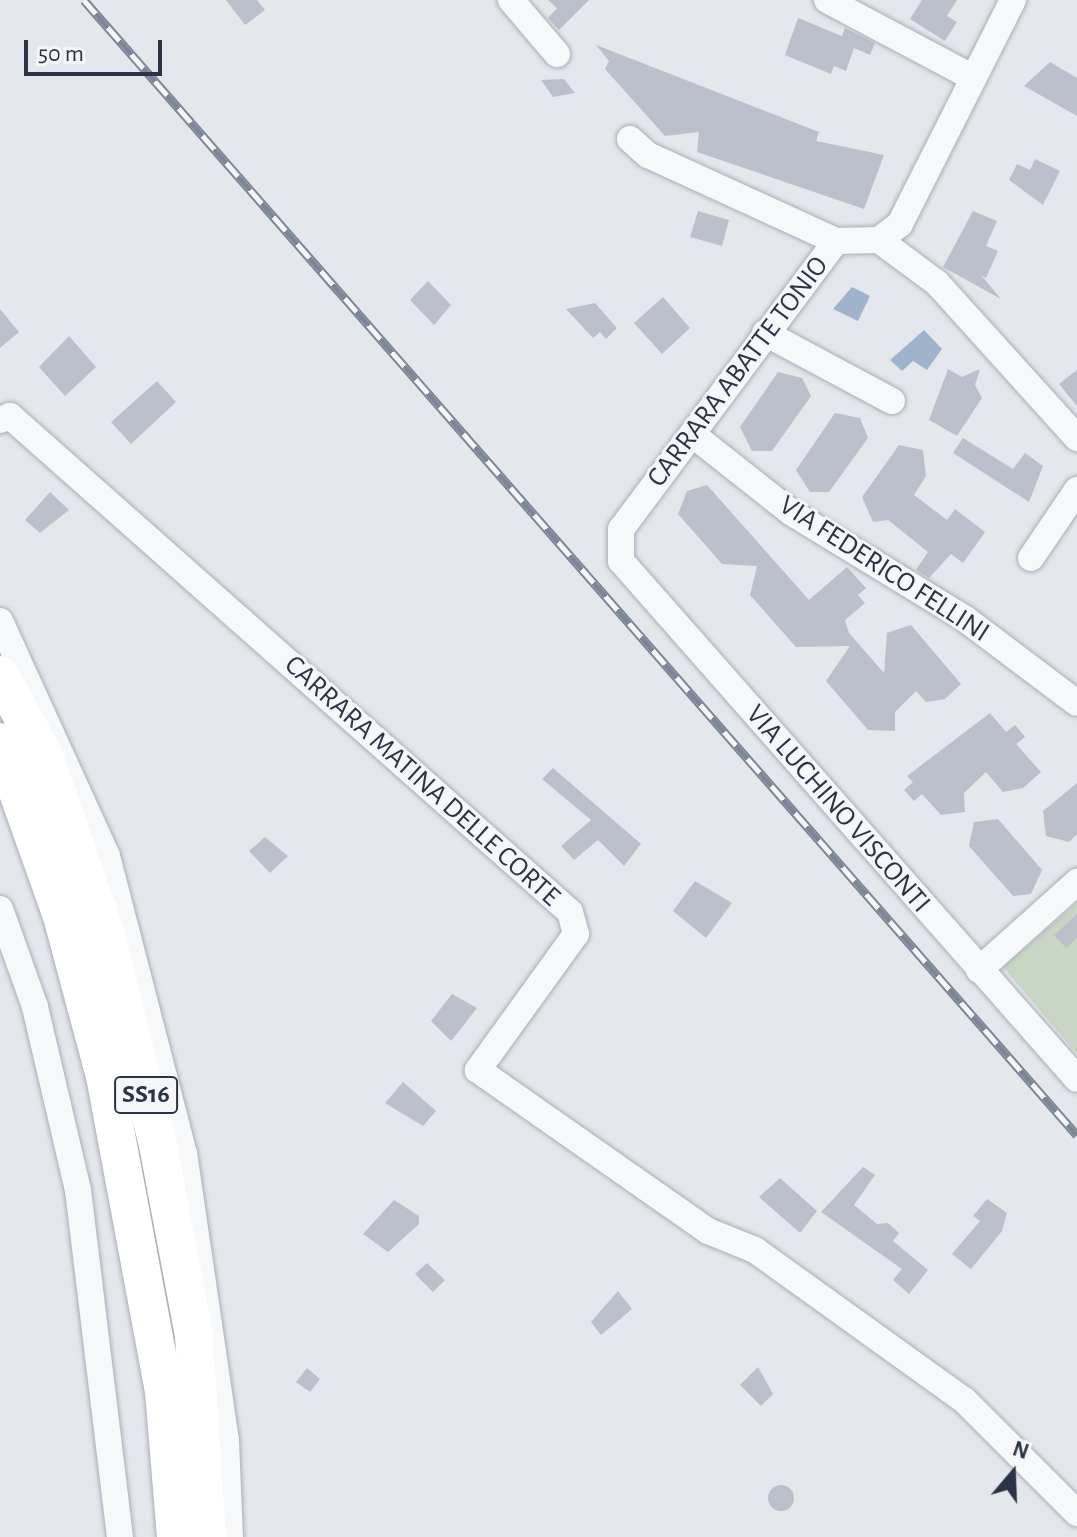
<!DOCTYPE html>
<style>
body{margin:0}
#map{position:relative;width:1077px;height:1537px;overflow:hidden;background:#e4e7ec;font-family:"Alegreya Sans",sans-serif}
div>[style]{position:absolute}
.green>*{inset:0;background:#c9d6c5}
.water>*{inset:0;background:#9fb4cc}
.building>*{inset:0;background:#bbc0ca}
.round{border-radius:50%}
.roads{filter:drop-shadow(0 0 2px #a9aeb7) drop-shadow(0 0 2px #a9aeb7)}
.minor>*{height:26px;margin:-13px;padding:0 13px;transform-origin:13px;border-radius:13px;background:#f7f8fa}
.highway>*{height:38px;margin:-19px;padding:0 19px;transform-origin:19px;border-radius:19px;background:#fff}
.rail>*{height:9px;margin-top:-4.5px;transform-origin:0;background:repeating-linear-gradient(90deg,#f4f6f9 0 18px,#7d8696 0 36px);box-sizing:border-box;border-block:2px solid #7d8696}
span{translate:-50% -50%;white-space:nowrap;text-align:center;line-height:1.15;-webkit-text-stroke:6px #f4f6f9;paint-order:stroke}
.shield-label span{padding:2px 6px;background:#f4f6f9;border:2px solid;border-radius:6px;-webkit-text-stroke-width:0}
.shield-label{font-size:26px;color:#2b3445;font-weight:700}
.street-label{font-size:28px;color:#2b3445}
.north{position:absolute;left:973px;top:1433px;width:80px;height:80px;-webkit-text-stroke:6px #f4f6f9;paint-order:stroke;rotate:19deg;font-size:22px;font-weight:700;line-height:32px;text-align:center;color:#2b3445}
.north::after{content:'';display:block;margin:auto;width:28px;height:36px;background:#2b3445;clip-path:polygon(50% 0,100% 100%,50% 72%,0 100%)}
.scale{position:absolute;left:24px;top:40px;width:138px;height:36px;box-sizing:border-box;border:4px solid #2b3445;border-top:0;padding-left:10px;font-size:24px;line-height:28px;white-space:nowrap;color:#2b3445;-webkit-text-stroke:6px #f4f6f9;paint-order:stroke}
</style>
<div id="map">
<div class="green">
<i style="clip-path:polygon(1077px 903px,1077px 1054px,1003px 967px)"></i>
</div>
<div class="water">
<i style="clip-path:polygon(852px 287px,870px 296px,858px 321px,833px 309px)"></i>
<i style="clip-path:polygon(924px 330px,942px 349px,927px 370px,913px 361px,902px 371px,890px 360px)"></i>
</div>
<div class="building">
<i style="clip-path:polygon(226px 0,257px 0,265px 10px,245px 25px)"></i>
<i style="clip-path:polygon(548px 0,589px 0,559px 30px,548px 18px,557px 8px)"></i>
<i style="clip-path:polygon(922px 0,957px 0,947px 16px,957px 22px,945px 41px,910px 19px)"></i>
<i style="clip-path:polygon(798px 18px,842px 36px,845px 28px,875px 43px,870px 55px,854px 48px,846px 71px,834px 66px,831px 74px,785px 55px)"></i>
<i style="clip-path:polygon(596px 45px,819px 132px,816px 141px,884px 155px,864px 209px,697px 152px,699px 132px,665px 136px,605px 69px,609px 61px)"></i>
<i style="clip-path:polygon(1050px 62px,1077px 78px,1077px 116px,1024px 86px)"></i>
<i style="clip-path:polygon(564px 79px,575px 93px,553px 97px,541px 80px)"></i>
<i style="clip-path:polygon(1035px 159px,1060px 171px,1043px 205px,1009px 180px,1017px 164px,1030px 170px)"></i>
<i style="clip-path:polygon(698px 211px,729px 220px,722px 246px,690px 237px)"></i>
<i style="clip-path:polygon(973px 211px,997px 221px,986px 246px,998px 251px,986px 278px,981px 275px,1001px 299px,943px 267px)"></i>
<i style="clip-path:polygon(428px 281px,451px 305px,434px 325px,410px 300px)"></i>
<i style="clip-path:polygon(663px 297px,690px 328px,662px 354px,634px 323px)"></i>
<i style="clip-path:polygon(595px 303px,617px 328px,606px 339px,600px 332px,593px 338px,566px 309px)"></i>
<i style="clip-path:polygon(0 309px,19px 332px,0 348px)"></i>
<i style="clip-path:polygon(69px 336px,96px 367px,65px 396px,39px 367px)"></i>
<i style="clip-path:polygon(948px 369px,962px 377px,980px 369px,975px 385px,982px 398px,957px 436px,929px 420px)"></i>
<i style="clip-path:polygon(1077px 370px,1077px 406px,1059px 384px)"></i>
<i style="clip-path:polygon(778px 372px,802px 378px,811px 396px,772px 451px,752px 451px,740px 427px)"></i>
<i style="clip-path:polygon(157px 381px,176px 402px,131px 444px,111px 422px)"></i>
<i style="clip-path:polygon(835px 413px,860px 418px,868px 438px,829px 492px,810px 492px,796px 470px)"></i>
<i style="clip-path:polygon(963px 438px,1013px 469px,1025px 453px,1043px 466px,1029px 502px,953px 453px)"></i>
<i style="clip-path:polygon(899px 445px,923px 450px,926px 476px,914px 495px,947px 520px,955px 509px,985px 532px,963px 563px,951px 554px,929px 578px,916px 570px,928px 552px,888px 520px,873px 522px,862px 497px)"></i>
<i style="clip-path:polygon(707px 485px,809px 600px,847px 567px,866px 588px,858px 595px,865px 603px,845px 620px,849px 633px,884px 673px,887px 633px,911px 625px,961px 684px,945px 699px,926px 702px,916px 691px,895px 712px,895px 731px,868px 730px,826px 681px,850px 646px,796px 647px,750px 595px,757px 566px,722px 564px,678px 514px,687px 491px)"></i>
<i style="clip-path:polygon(50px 492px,69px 510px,40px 533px,25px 520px)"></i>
<i style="clip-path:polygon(990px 713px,1006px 732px,1015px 725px,1025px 737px,1016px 744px,1041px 772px,1023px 788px,1003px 792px,986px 772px,964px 793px,965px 812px,941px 815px,922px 794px,914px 801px,904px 790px,913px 782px,907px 776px)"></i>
<i style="clip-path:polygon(553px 768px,641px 844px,624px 866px,598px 840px,574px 860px,561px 846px,591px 820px,542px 779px)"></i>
<i style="clip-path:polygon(1077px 783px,1077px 834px,1069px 842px,1046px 836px,1043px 811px)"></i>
<i style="clip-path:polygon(998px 819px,1042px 870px,1031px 894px,1013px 896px,969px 846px,974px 822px)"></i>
<i style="clip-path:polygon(265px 837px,288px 856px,270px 873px,249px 851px)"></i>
<i style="clip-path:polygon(695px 881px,732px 903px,706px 938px,673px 911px)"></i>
<i style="clip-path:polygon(1077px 914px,1077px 938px,1066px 948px,1054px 935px)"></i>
<i style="clip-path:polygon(452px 994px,477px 1008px,451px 1041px,431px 1021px)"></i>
<i style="clip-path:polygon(403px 1082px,436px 1111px,423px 1126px,385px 1103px)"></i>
<i style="clip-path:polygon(863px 1167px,875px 1175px,854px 1205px,877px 1224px,888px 1223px,899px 1233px,893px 1241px,928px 1270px,909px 1294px,893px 1280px,902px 1269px,821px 1212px)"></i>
<i style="clip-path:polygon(780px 1178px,817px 1211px,800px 1233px,759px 1197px)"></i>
<i style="clip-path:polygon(987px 1199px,1007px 1213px,1002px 1231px,971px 1269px,952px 1254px,980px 1221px,973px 1216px)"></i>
<i style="clip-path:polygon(394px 1200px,419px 1216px,419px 1224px,388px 1252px,363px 1234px)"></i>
<i style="clip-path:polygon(427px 1263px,445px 1280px,433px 1292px,415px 1274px)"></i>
<i style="clip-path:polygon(618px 1291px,632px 1309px,601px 1335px,591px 1322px)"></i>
<i style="clip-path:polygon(758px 1367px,773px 1394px,761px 1406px,740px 1385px)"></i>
<i style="clip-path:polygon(307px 1368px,320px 1379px,310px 1392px,296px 1382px)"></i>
<i class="round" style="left:768px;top:1485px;width:26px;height:26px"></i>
</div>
<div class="roads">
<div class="minor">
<i style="left:511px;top:0;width:71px;rotate:49.6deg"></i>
<i style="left:827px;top:0;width:164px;rotate:28deg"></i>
<i style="left:1013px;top:0;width:251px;rotate:116.8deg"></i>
<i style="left:900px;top:224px;width:26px;rotate:143deg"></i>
<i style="left:879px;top:240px;width:43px;rotate:178.7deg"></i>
<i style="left:836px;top:241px;width:359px;rotate:126.7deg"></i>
<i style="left:621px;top:529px;width:32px;rotate:90deg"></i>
<i style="left:621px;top:561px;width:690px;rotate:48.64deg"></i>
<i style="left:630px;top:139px;width:24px;rotate:42deg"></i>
<i style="left:648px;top:155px;width:207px;rotate:24.6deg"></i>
<i style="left:879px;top:240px;width:72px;rotate:36.6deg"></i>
<i style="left:937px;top:283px;width:209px;rotate:47.9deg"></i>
<i style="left:765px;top:333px;width:144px;rotate:28.2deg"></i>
<i style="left:0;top:420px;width:11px;rotate:-22deg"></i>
<i style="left:10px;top:416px;width:748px;rotate:41.53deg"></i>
<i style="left:570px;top:912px;width:23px;rotate:75deg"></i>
<i style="left:576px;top:934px;width:168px;rotate:125.8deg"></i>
<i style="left:478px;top:1070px;width:281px;rotate:35deg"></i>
<i style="left:708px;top:1231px;width:51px;rotate:22deg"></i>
<i style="left:755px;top:1250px;width:257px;rotate:35.7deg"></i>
<i style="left:964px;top:1400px;width:160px;rotate:45deg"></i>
<i style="left:692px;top:434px;width:127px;rotate:38.3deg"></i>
<i style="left:792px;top:513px;width:202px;rotate:31.4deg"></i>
<i style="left:964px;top:618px;width:141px;rotate:37deg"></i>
<i style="left:1031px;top:558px;width:82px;rotate:-55.9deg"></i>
<i style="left:0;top:621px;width:258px;rotate:65.5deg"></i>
<i style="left:107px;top:856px;width:307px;rotate:75.5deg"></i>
<i style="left:184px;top:1153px;width:291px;rotate:81.7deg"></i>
<i style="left:226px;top:1441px;width:96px;rotate:87.6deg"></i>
<i style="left:0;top:909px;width:104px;rotate:70.3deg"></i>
<i style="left:35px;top:1007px;width:188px;rotate:76.8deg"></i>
<i style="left:78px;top:1190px;width:350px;rotate:83.1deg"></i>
<i style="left:979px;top:970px;width:132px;rotate:-41.9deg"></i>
</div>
<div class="highway">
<i style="left:0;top:675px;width:94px;rotate:61.5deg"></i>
<i style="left:45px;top:758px;width:184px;rotate:71deg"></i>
<i style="left:105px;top:932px;width:219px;rotate:76deg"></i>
<i style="left:158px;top:1145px;width:194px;rotate:79.3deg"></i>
<i style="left:194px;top:1336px;width:201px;rotate:86.3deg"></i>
<i style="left:0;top:742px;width:185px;rotate:70.4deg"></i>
<i style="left:62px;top:916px;width:166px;rotate:75deg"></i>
<i style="left:105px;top:1076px;width:320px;rotate:79.4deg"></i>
<i style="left:164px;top:1391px;width:146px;rotate:85.3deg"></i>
</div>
</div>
<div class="rail">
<i style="left:84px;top:0;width:1508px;rotate:48.82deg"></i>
</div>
<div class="shield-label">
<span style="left:146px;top:1095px">SS16</span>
</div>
<div class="street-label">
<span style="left:738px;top:372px;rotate:-53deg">CARRARA ABATTE TONIO</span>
<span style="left:884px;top:569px;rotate:33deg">VIA FEDERICO FELLINI</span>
<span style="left:422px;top:781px;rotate:42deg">CARRARA MATINA DELLE CORTE</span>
<span style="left:838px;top:809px;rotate:49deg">VIA LUCHINO VISCONTI</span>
</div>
<div class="north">N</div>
<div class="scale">50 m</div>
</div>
